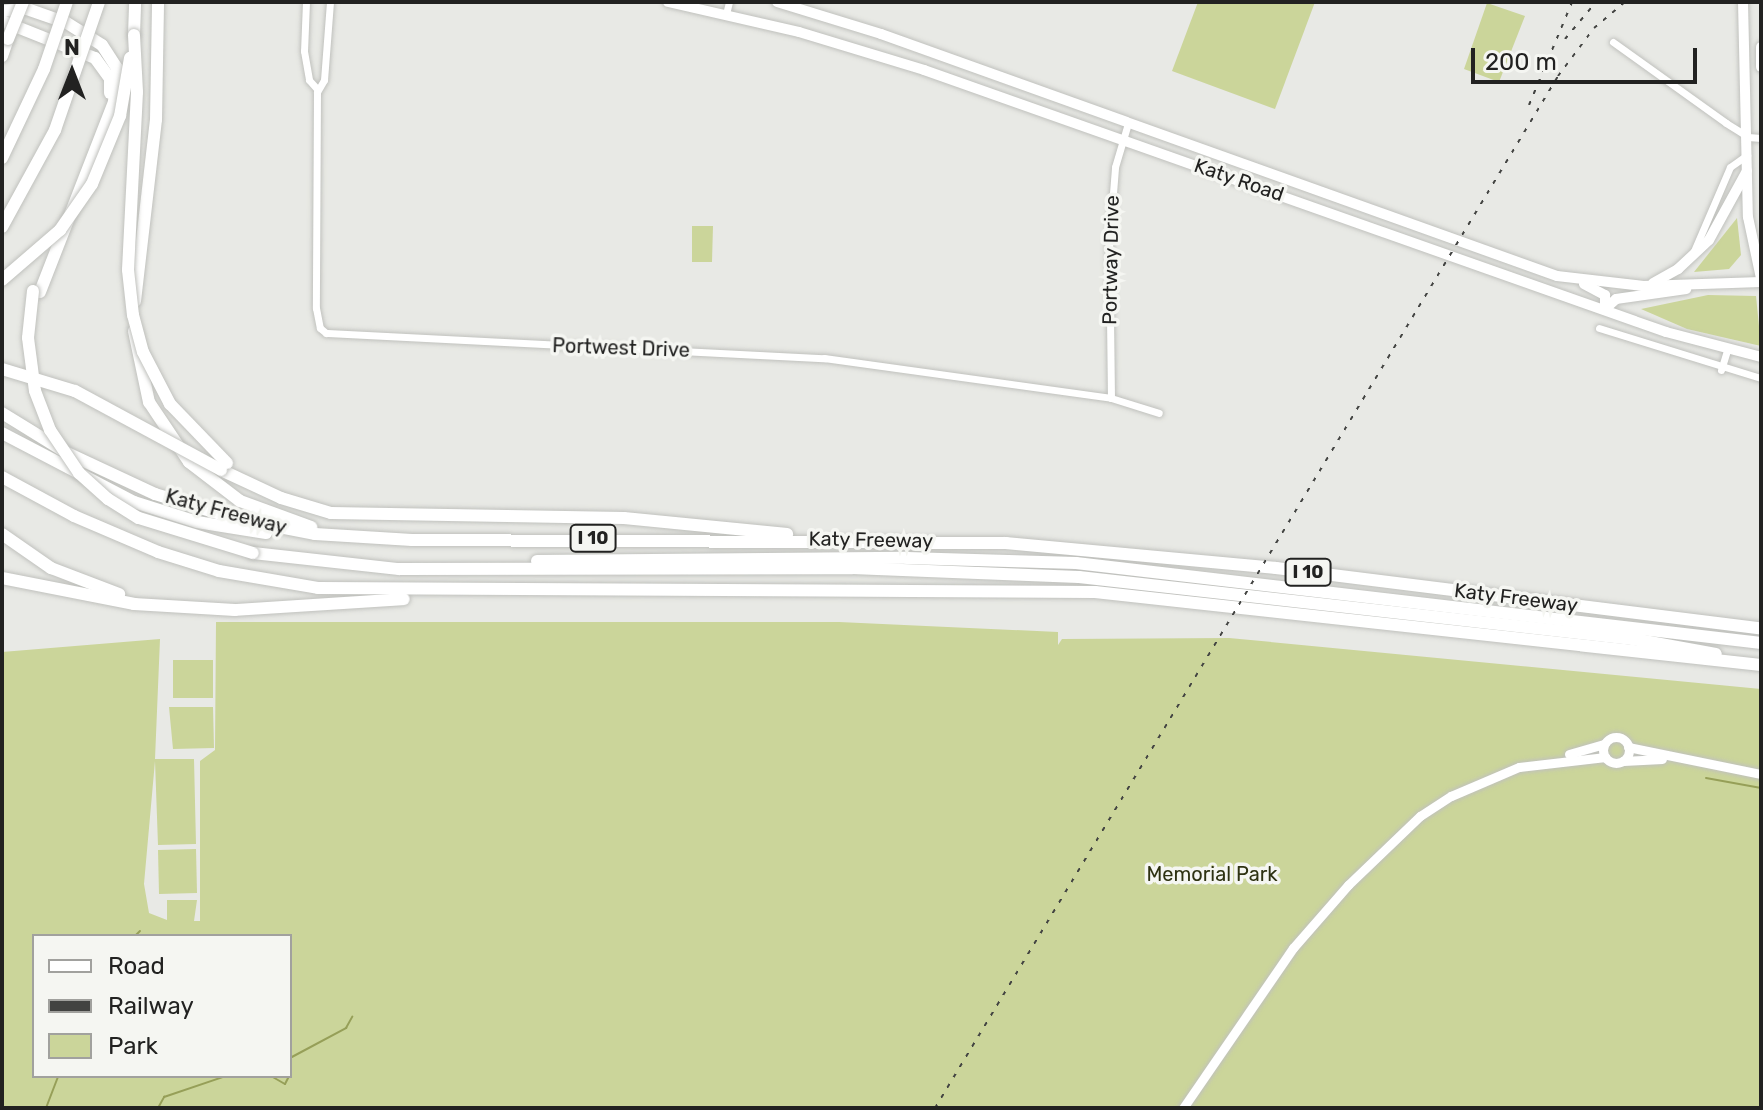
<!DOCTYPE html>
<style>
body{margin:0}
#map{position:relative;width:1763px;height:1110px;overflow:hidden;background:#e8e9e5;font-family:Rubik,sans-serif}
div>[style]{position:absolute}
.green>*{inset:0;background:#cbd59a}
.stream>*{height:2px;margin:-1px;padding:0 1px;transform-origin:1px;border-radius:1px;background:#969f58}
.roads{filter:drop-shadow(0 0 2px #c0c1bd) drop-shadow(0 0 2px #c0c1bd)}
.minor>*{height:7px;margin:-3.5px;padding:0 3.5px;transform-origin:3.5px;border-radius:3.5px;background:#fff}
.tertiary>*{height:9px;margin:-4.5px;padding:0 4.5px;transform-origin:4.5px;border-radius:4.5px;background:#fff}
.tertiary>.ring{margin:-4.5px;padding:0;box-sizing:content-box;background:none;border:9px solid #fff;border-radius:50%}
.secondary>*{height:10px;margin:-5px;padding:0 5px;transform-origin:5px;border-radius:5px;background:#fff}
.motorway>*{height:12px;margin:-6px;padding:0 6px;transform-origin:6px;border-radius:6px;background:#fff}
.rail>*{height:2px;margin-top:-1px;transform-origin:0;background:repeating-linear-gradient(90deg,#424341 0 4px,transparent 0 12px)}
.bridges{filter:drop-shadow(0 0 2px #c0c1bd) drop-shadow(0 0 2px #c0c1bd)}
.motorway-bridge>*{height:12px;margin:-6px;padding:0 6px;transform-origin:6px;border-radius:6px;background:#fff}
span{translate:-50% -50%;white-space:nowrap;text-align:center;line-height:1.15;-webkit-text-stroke:7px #f5f6f2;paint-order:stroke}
.shield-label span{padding:2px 6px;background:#f5f6f2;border:2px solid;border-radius:6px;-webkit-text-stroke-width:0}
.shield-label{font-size:18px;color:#222221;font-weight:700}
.street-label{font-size:20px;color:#222221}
.park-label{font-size:20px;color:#2e3212}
.frame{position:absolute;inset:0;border:4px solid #222221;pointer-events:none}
.legend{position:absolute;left:32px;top:934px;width:260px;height:144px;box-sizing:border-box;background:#f5f6f2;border:2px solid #a1a19e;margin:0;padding:10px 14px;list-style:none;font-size:24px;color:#222221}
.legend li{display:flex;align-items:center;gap:16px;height:40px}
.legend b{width:40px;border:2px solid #a1a19e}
.north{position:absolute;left:32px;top:32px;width:80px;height:80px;-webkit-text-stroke:6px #f5f6f2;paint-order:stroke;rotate:0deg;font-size:22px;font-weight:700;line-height:32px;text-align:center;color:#222221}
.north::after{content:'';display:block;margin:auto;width:28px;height:36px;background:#222221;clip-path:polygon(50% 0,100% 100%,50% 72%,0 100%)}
.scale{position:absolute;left:1471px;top:48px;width:226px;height:36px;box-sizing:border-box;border:4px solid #222221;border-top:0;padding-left:10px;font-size:24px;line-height:28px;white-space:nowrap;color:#222221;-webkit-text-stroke:6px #f5f6f2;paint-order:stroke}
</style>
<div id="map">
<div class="green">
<i style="clip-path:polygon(1198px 2px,1315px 2px,1275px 109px,1172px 71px)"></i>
<i style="clip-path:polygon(1487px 3px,1525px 16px,1499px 82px,1464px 69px)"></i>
<i style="clip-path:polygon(1737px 218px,1741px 255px,1729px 269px,1694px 272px)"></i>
<i style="clip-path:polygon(692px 226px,713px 226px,712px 262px,692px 262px)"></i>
<i style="clip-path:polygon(1708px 295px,1756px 296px,1761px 346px,1687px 329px,1641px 309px)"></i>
<i style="clip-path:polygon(evenodd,216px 622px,839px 622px,1058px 632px,1058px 645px,1062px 639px,1229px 638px,1761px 689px,1761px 1108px,2px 1108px,2px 652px,160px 639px,155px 759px,194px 759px,196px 844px,158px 845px,155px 761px,144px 884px,149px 913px,167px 920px,167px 900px,197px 900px,194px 921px,200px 921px,200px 761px,215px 750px,216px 622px,34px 936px,290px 936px,290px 1076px,34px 1076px,34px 936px)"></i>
<i style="clip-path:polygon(173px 660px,213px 660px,213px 698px,173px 698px)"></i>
<i style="clip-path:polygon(169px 707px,213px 707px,214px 748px,173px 749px)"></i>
<i style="clip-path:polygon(196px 849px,197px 893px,159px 894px,158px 850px)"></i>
</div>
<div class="stream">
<i style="left:1706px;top:778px;width:56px;rotate:10.3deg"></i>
<i style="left:135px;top:936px;width:7px;rotate:-45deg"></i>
<i style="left:290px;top:1058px;width:64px;rotate:-28.2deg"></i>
<i style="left:346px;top:1028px;width:13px;rotate:-61deg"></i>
<i style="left:271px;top:1076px;width:16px;rotate:30deg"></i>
<i style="left:285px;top:1084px;width:11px;rotate:-63deg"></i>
<i style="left:46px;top:1108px;width:34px;rotate:-69deg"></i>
<i style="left:158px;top:1108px;width:13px;rotate:-61deg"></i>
<i style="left:164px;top:1097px;width:65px;rotate:-18.7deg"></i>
</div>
<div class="roads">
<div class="minor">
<i style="left:306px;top:2px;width:49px;rotate:92.3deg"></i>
<i style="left:304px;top:51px;width:29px;rotate:80deg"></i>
<i style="left:309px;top:80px;width:12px;rotate:48deg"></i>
<i style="left:330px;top:2px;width:78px;rotate:94.4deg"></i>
<i style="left:324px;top:80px;width:14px;rotate:120deg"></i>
<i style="left:317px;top:92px;width:216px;rotate:90.3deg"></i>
<i style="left:316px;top:308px;width:20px;rotate:79deg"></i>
<i style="left:320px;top:328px;width:8px;rotate:40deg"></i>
<i style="left:326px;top:333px;width:499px;rotate:2.9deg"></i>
<i style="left:824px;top:358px;width:290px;rotate:7.9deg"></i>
<i style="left:1111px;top:398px;width:50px;rotate:17.4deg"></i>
<i style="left:726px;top:14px;width:12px;rotate:-76deg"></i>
<i style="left:1613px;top:42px;width:139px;rotate:35.6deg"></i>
<i style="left:1726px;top:123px;width:26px;rotate:32deg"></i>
<i style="left:1748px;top:137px;width:13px;rotate:4deg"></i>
<i style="left:1694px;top:251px;width:91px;rotate:-66.8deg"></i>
<i style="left:1730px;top:167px;width:21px;rotate:-35deg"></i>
<i style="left:1599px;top:328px;width:170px;rotate:17.2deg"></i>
<i style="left:1721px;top:370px;width:21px;rotate:-73deg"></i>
<i style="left:1111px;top:398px;width:154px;rotate:-90.7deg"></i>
<i style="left:1109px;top:244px;width:77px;rotate:-85.5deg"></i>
<i style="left:1115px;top:167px;width:46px;rotate:-73.5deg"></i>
</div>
<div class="tertiary">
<i class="ring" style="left:1603px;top:737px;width:17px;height:17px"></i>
<i style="left:1628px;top:747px;width:136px;rotate:11.5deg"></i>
<i style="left:1569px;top:754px;width:37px;rotate:-16deg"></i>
<i style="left:1623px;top:761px;width:39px;rotate:-3deg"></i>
<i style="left:1183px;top:1108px;width:194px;rotate:-55.5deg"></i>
<i style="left:1293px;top:948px;width:84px;rotate:-48.9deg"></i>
<i style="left:1348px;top:885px;width:100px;rotate:-43.8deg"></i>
<i style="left:1420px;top:816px;width:37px;rotate:-33deg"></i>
<i style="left:1451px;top:796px;width:74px;rotate:-23.1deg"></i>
<i style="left:1519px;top:767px;width:87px;rotate:-6.6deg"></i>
</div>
<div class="secondary">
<i style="left:668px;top:2px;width:134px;rotate:12.9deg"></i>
<i style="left:799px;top:32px;width:131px;rotate:16.9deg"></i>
<i style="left:924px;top:70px;width:787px;rotate:19.45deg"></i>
<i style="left:1666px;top:332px;width:98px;rotate:14.7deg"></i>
<i style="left:777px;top:2px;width:109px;rotate:17.1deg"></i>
<i style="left:881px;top:34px;width:718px;rotate:19.7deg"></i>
<i style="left:1557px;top:276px;width:87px;rotate:6.6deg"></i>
<i style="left:1643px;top:286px;width:118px;rotate:-1.9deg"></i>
<i style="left:1743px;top:2px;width:215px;rotate:88.7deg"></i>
<i style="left:1748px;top:217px;width:62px;rotate:78deg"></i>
<i style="left:1761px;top:47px;width:20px;rotate:90deg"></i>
<i style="left:1653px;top:283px;width:29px;rotate:-29deg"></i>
<i style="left:1678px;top:269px;width:42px;rotate:-43.1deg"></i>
<i style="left:1709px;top:240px;width:79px;rotate:-61.2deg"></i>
<i style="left:1584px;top:284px;width:24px;rotate:28deg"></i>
<i style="left:1605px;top:295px;width:14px;rotate:90deg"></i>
<i style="left:1605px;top:309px;width:15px;rotate:-42deg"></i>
<i style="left:1616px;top:299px;width:71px;rotate:-8.1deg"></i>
</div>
<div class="motorway">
<i style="left:2px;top:11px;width:25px;rotate:-5deg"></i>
<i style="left:27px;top:9px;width:42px;rotate:19.3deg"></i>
<i style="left:67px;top:23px;width:41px;rotate:32.2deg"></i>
<i style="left:102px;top:45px;width:27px;rotate:57deg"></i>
<i style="left:117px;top:68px;width:34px;rotate:95deg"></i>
<i style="left:114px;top:102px;width:204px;rotate:111.3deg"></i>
<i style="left:2px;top:21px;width:100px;rotate:21.7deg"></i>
<i style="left:95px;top:58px;width:26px;rotate:54deg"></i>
<i style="left:110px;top:79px;width:14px;rotate:90deg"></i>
<i style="left:134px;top:35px;width:33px;rotate:-88deg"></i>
<i style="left:2px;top:56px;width:18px;rotate:-71deg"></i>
<i style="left:135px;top:301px;width:182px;rotate:-83.4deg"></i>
<i style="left:156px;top:120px;width:118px;rotate:-89deg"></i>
<i style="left:134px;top:331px;width:73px;rotate:78.1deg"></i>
<i style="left:149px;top:402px;width:72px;rotate:56.3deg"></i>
<i style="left:189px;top:462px;width:64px;rotate:37.4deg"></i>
<i style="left:240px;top:501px;width:76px;rotate:20.1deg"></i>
<i style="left:2px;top:413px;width:76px;rotate:31.6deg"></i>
<i style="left:67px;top:453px;width:97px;rotate:25deg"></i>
<i style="left:155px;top:494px;width:82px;rotate:17.1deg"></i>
<i style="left:233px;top:518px;width:84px;rotate:11deg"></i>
<i style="left:315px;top:534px;width:97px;rotate:3.5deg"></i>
<i style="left:412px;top:540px;width:594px;rotate:0.29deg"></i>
<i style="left:1006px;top:543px;width:271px;rotate:5.3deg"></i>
<i style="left:1276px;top:568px;width:489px;rotate:7.1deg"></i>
<i style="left:2px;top:433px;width:149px;rotate:27.6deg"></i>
<i style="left:134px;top:502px;width:66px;rotate:17.6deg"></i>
<i style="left:197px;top:522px;width:70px;rotate:9.1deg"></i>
<i style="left:221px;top:470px;width:66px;rotate:25deg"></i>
<i style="left:281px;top:498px;width:52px;rotate:16.7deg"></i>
<i style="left:331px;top:513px;width:293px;rotate:1deg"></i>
<i style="left:624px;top:518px;width:164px;rotate:5.6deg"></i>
<i style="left:2px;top:477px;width:82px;rotate:28.4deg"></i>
<i style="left:74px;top:516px;width:91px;rotate:23.2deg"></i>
<i style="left:158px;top:552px;width:64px;rotate:17.3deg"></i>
<i style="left:219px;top:571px;width:100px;rotate:9.7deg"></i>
<i style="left:318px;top:588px;width:777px;rotate:0.29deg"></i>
<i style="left:1095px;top:592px;width:670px;rotate:6.26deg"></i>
<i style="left:2px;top:534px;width:60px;rotate:34.8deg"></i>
<i style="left:51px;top:568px;width:73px;rotate:20.9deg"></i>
<i style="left:253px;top:553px;width:147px;rotate:6.3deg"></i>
<i style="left:399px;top:569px;width:453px;rotate:-0.1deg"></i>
<i style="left:852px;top:568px;width:227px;rotate:2.3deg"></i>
<i style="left:1079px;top:577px;width:557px;rotate:6.39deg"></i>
<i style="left:1633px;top:639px;width:84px;rotate:10.2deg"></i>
<i style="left:537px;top:561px;width:370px;rotate:-0.5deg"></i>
<i style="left:907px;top:558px;width:169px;rotate:1.7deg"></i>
<i style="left:1076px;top:563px;width:690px;rotate:6.66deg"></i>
<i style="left:2px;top:578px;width:135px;rotate:11.1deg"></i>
<i style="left:134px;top:604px;width:101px;rotate:3.4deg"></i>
<i style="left:235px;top:610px;width:169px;rotate:-3.7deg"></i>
</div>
</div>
<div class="rail">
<i style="left:1565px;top:39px;width:48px;rotate:-50deg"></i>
<i style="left:1529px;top:105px;width:112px;rotate:-67.3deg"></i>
<i style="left:935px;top:1108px;width:1205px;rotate:-58.88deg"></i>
<i style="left:1558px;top:76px;width:60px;rotate:-53.1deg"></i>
<i style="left:1594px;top:28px;width:40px;rotate:-40deg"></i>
</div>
<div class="bridges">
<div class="motorway-bridge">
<i style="left:134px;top:35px;width:57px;rotate:87deg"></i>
<i style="left:137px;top:92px;width:178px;rotate:92.9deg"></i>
<i style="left:128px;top:270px;width:45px;rotate:83.7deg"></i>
<i style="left:133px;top:315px;width:38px;rotate:75deg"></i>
<i style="left:143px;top:352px;width:59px;rotate:62.6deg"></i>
<i style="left:170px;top:404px;width:82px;rotate:46deg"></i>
<i style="left:8px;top:39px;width:40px;rotate:-68deg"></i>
<i style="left:2px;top:158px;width:98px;rotate:-64.7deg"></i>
<i style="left:44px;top:69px;width:71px;rotate:-71.1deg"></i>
<i style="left:2px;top:227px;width:111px;rotate:-61.3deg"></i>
<i style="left:55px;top:130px;width:135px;rotate:-71deg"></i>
<i style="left:2px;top:280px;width:77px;rotate:-40.8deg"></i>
<i style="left:60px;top:230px;width:56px;rotate:-55.2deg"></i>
<i style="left:92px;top:184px;width:74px;rotate:-67.6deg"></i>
<i style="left:120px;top:116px;width:59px;rotate:-80.2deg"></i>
<i style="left:33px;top:291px;width:47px;rotate:96.1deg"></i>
<i style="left:28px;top:338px;width:53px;rotate:82.5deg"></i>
<i style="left:35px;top:391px;width:42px;rotate:69deg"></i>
<i style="left:50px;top:430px;width:52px;rotate:56deg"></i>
<i style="left:79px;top:473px;width:39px;rotate:42deg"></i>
<i style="left:108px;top:499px;width:36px;rotate:32deg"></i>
<i style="left:139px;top:518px;width:119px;rotate:17.1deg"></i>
<i style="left:2px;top:369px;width:76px;rotate:16.8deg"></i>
<i style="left:75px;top:391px;width:166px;rotate:28.4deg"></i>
</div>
</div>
<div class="shield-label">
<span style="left:593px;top:538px">I 10</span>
<span style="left:1308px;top:572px">I 10</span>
</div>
<div class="street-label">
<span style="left:1239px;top:180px;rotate:19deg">Katy Road</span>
<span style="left:1111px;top:260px;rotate:-89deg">Portway Drive</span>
<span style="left:621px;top:348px;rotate:2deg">Portwest Drive</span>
<span style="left:226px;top:512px;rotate:15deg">Katy Freeway</span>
<span style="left:871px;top:540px;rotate:1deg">Katy Freeway</span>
<span style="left:1516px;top:598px;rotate:7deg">Katy Freeway</span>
</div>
<div class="park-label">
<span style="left:1212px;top:874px">Memorial Park</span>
</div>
<div class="frame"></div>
<ul class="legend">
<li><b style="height:10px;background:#fff"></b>Road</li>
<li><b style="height:10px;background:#424341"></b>Railway</li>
<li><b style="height:22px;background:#cbd59a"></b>Park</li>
</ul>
<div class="north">N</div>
<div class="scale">200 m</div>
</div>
